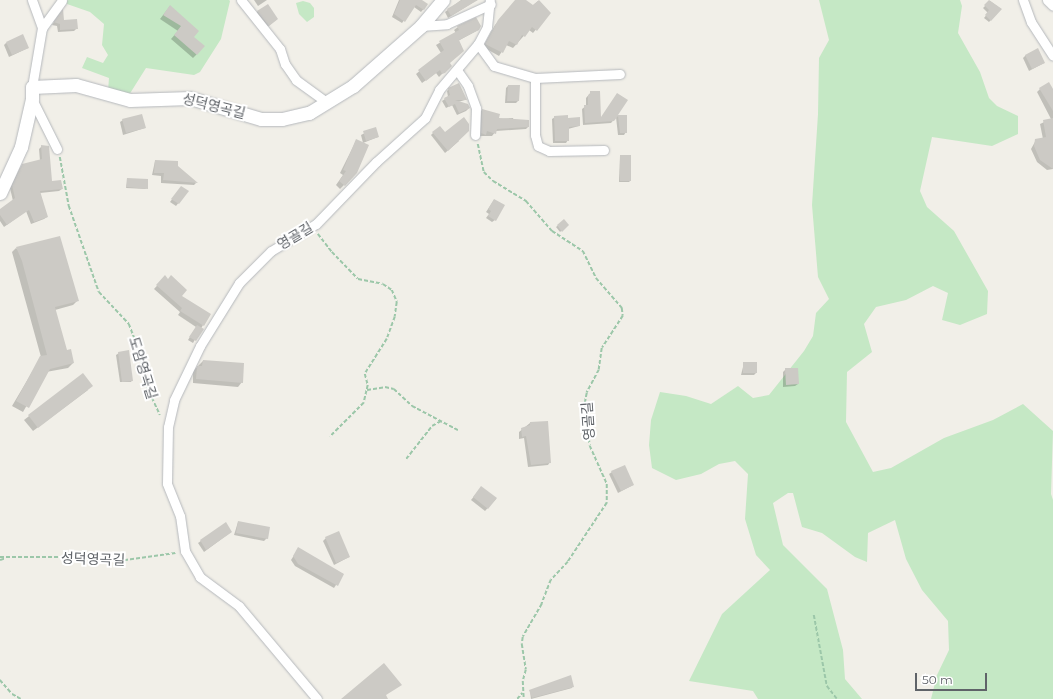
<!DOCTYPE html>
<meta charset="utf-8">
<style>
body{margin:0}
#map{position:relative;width:1053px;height:699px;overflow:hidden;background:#f1efe8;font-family:Montserrat,"Noto Sans KR",sans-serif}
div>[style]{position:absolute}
.green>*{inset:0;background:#c5e8c5}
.shadow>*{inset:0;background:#0003}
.building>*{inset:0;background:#cccac5}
.path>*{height:1.5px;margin-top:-0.75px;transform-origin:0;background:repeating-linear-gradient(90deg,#9cc7a9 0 4px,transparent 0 6px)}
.roads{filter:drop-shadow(0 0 1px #b5b8bc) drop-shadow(0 0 1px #b5b8bc)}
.street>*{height:9px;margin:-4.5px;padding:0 4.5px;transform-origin:4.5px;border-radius:4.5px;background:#fff}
.secondary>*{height:13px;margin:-6.5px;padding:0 6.5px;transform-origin:6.5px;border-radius:6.5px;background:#fff}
span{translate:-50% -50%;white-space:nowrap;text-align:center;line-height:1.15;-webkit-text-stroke:4px #fff;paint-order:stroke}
.street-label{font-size:14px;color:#5f6368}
.scale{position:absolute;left:915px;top:673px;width:72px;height:18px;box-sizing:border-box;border:2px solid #5f6368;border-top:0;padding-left:5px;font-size:12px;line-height:14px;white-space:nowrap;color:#5f6368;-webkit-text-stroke:3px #fff;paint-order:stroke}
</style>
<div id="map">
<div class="green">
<i style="clip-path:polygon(69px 0,229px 0,230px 1px,221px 39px,200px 72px,194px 75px,146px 68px,129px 95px,108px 91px,109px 78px,82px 68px,87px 57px,103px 63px,108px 55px,102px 45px,104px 24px,90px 12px,67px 4px,66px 1px)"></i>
<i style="clip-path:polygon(819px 0,960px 0,962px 6px,958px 33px,980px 72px,989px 98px,997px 106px,1018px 116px,1018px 134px,992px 146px,932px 137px,920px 191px,927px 207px,954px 231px,988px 291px,987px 314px,960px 325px,942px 320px,948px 293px,933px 286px,906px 300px,876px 307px,864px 324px,872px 352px,847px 372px,846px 422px,873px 472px,891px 468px,944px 438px,993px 420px,1023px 404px,1053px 431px,1051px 494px,1053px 500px,1053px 699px,931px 699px,937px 675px,949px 650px,948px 621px,922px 590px,906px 559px,895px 520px,868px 533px,867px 562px,855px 557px,822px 533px,802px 527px,793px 493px,788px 493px,773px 503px,783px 545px,827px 589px,843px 650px,845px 679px,862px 699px,758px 699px,753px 691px,689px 681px,722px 614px,770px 570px,756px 555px,745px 519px,748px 474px,735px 461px,719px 464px,701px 474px,676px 480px,652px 468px,649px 445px,651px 420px,660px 392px,686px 396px,711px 404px,738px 386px,753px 398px,769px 395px,804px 351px,813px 336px,816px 313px,829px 299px,818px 277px,812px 205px,818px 114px,819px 58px,829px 40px)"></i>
<i style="clip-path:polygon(303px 1px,310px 3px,314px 8px,314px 17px,307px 22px,299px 14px,296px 3px)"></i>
</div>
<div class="shadow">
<i style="clip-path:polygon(254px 0,267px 0,258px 6px)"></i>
<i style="clip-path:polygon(399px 0,420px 0,427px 5px,421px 12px,414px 7px,402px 23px,392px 17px)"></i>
<i style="clip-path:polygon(461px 0,477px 0,448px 18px,445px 12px)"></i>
<i style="clip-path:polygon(519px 0,524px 0,532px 6px,538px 1px,550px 13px,533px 33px,529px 30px,513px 48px,506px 45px,499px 56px,483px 47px,495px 25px)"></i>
<i style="clip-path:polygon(990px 1px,1001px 9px,989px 22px,984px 18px,988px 13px,983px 8px)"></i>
<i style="clip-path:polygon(170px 6px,192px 37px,197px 54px,193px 58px,171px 39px,178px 31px,160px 19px)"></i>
<i style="clip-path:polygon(258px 11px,277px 19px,266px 28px,255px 14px)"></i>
<i style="clip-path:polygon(60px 13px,63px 21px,77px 28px,74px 31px,58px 32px,57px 26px,52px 25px)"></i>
<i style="clip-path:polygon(458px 27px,478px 30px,458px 41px,447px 69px,439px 77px,436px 73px,422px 83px,416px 74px,441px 53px,436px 45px,456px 33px,454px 30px)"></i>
<i style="clip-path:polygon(6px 43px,28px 48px,9px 57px,4px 45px)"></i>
<i style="clip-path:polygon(1026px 55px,1044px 63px,1029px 71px,1023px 58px)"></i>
<i style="clip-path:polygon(508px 86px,518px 101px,516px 103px,505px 103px,506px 88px)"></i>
<i style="clip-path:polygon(449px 89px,465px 100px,458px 102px,469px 108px,466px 111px,457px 115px,452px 105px,446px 108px,442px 101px,448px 97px,447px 91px)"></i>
<i style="clip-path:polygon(1040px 89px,1053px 90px,1053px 169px,1047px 170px,1037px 162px,1031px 149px,1036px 140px,1043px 139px,1040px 124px,1051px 119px,1037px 92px)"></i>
<i style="clip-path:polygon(591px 92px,600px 119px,616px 116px,626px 116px,626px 132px,624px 135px,618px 135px,616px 117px,611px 123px,583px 125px,582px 109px,586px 106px,586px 98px)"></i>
<i style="clip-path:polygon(482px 110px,497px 119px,513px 118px,514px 122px,528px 127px,526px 129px,496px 131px,492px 136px,479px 136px,480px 112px)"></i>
<i style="clip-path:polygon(555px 117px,567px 119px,579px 126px,568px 129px,568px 140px,566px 143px,553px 143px,552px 119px)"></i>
<i style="clip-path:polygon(123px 120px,145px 128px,123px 135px,120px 122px)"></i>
<i style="clip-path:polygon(375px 128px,378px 137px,363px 143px,361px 135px)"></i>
<i style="clip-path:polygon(433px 133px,445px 133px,459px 141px,445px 153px,431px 135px)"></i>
<i style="clip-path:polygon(356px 141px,356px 173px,340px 189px,336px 185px,343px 175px,340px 173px)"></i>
<i style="clip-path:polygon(42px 146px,47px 146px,51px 182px,62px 189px,59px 191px,40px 193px,47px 217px,44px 219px,31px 224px,26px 211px,4px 227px,0 221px,0 210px,13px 201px,10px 188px,20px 168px,40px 161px,39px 149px)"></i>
<i style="clip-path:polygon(620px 156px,630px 181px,629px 182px,619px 182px)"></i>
<i style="clip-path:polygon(155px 161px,177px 166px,196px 183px,194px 185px,161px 183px,161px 176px,152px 175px)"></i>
<i style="clip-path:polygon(128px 179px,147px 189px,126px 188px)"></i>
<i style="clip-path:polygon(179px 190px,187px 192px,176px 206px,170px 202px)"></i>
<i style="clip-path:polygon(494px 200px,495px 220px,492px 222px,486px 218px,489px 214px,486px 212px)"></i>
<i style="clip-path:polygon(564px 221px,568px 225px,560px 232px,556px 227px)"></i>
<i style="clip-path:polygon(16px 248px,78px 300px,73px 305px,55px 310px,66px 351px,73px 363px,68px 368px,46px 372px,23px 412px,12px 406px,41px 357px,12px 252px)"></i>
<i style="clip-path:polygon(165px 277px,203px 325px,193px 343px,188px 340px,196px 327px,178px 315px,180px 312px,154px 289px)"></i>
<i style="clip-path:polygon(119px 353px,132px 380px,131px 382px,120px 382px,116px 355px)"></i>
<i style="clip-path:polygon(203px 361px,242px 382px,238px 387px,193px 383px,193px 371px)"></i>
<i style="clip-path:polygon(744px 363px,756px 373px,754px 375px,741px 375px)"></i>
<i style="clip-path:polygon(786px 369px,798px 384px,795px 386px,783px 387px,783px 372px)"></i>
<i style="clip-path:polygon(83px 374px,88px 390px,33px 431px,24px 420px)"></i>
<i style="clip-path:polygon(530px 423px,550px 462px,548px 465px,528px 467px,524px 438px,519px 439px,519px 432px)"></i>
<i style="clip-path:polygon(612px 472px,633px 485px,618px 493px,609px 474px)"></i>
<i style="clip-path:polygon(479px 490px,496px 499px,485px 511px,471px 500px)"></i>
<i style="clip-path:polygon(238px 522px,267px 538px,264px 541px,234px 535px)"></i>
<i style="clip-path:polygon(225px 524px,231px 532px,204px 552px,198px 543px)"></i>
<i style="clip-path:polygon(326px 538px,349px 557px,334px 565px,323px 541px)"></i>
<i style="clip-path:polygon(298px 549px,343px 574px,334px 588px,295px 566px,291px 560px)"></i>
<i style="clip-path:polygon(570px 676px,572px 688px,531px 699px,530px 691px)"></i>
</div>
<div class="building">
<i style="clip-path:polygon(400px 0,422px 0,428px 4px,424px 10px,416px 5px,405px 22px,394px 14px)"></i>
<i style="clip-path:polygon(462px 0,478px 0,451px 16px,447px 9px)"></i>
<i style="clip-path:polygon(515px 0,526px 0,533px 5px,539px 0,551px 13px,537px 31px,532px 27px,525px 37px,522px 35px,517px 45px,509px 41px,503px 53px,485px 44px,498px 20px)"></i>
<i style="clip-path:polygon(989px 0,1002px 9px,991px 21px,985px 15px,989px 10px,984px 5px)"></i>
<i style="clip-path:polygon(268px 4px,278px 19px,269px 26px,257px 11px)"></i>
<i style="clip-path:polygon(170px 5px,199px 31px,194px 37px,205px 46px,197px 55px,174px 35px,181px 26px,163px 15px)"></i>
<i style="clip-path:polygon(63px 9px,64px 20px,77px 19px,78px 29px,60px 30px,60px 24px,53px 22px)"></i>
<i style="clip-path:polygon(476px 17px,481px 26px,479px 30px,459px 40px,464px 51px,450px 63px,452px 66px,445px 73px,442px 74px,440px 70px,426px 81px,418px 70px,444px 50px,439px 41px,459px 30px,457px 26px)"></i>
<i style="clip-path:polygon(23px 34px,29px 48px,12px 55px,6px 42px)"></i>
<i style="clip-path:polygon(1038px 48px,1045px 63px,1032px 69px,1025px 55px)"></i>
<i style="clip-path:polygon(1049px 82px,1053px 89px,1053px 111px,1039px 88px)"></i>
<i style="clip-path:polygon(459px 83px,467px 100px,455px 100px,468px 104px,470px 108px,459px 113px,455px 104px,449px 107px,444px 98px,450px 95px,448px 88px)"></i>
<i style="clip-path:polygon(508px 85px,520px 85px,519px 101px,507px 101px)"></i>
<i style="clip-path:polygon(590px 91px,600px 91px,601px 117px,617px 93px,628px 100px,618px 115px,627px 115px,627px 133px,620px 133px,618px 116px,614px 121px,585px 123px,584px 105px,588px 105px,588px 95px,590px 94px)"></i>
<i style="clip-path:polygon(482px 109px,500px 114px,499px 118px,529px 120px,529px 127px,497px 129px,496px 134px,487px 131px,486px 135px,481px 133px)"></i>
<i style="clip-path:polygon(142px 114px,146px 128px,126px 133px,122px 119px)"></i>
<i style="clip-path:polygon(568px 115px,568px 118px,580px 117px,580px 126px,569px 127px,569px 141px,555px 141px,554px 116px)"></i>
<i style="clip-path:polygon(464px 117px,469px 124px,469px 131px,448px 151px,432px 132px,440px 126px,445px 132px)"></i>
<i style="clip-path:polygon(1053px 118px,1053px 169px,1040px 160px,1034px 146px,1035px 139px,1046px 137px,1043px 120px)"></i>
<i style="clip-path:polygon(376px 127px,379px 137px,366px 141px,363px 131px)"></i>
<i style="clip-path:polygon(356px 139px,369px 145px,357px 173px,345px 186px,339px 181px,346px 171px,343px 170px)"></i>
<i style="clip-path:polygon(41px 145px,49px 146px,52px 181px,61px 180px,63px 189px,40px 191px,48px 217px,34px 222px,29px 210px,7px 225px,0 215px,0 209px,15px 198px,12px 185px,22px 164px,42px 159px)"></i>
<i style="clip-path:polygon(620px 155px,631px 155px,631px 181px,620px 181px)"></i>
<i style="clip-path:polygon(155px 160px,178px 161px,178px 166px,198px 183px,163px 180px,164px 173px,154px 173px)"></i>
<i style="clip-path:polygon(127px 178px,148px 179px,148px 189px,126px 187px)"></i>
<i style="clip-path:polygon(181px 186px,189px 191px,179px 204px,171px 199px)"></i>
<i style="clip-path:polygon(494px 199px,505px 205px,496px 221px,488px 216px,491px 211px,488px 209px)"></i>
<i style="clip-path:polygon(564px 219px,569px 225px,562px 232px,557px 225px)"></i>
<i style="clip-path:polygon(60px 236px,79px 301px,55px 307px,67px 350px,71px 349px,74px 363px,50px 369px,29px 408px,16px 401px,40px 356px,47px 355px,22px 261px,16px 247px)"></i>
<i style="clip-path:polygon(165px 275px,168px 279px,171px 275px,187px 290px,182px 296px,211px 314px,204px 326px,180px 311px,182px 308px,156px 285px)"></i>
<i style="clip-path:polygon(197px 325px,204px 329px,196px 341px,189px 337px)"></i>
<i style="clip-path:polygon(129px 350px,133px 381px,122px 382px,118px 352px)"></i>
<i style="clip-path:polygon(203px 360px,244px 363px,243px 383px,196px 379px,197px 366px,202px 366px)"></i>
<i style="clip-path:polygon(743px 362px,757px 362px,757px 373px,743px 373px)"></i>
<i style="clip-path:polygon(785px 368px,798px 368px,799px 384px,786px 385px)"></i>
<i style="clip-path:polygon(83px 373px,93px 386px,38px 428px,28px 415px)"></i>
<i style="clip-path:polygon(548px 421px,551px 463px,531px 465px,526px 436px,522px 437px,521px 428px,530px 425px,530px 422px)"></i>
<i style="clip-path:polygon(625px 465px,634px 485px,621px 491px,611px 471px)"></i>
<i style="clip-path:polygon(481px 486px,497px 498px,488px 509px,473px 497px)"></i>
<i style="clip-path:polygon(238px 521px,270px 527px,268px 539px,236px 533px)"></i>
<i style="clip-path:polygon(226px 522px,232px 532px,206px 550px,200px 540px)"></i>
<i style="clip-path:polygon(339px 531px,350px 557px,336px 563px,325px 537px)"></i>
<i style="clip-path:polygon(298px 547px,344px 574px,338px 586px,298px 564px,293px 556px)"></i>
<i style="clip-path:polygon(384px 663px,402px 685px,386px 695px,388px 699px,341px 699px)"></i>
<i style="clip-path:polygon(571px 675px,574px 687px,532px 698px,529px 690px)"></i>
</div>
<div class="path">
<i style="left:478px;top:144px;width:29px;rotate:78deg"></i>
<i style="left:484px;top:172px;width:13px;rotate:45deg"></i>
<i style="left:493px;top:181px;width:39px;rotate:31deg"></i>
<i style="left:526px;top:201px;width:40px;rotate:49deg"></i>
<i style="left:552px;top:231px;width:37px;rotate:33deg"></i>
<i style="left:583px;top:251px;width:30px;rotate:64deg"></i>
<i style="left:596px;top:278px;width:40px;rotate:49deg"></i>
<i style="left:622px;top:308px;width:8px;rotate:83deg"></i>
<i style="left:623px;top:316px;width:38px;rotate:123deg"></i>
<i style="left:602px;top:348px;width:22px;rotate:98deg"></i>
<i style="left:599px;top:370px;width:26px;rotate:118deg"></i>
<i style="left:587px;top:393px;width:10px;rotate:101deg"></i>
<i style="left:585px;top:403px;width:43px;rotate:83.4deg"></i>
<i style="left:590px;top:446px;width:42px;rotate:65.9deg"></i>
<i style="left:607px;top:484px;width:19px;rotate:90deg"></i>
<i style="left:607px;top:503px;width:71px;rotate:123.5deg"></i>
<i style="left:568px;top:562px;width:25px;rotate:133deg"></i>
<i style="left:551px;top:580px;width:26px;rotate:111deg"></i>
<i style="left:542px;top:604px;width:38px;rotate:120deg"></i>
<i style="left:523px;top:637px;width:7px;rotate:98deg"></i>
<i style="left:522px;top:644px;width:26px;rotate:81deg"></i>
<i style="left:526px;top:670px;width:11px;rotate:105deg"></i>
<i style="left:523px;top:681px;width:18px;rotate:87deg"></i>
<i style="left:60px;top:157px;width:50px;rotate:79.6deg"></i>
<i style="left:69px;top:206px;width:91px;rotate:70.8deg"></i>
<i style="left:99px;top:292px;width:44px;rotate:46.8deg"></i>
<i style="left:129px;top:324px;width:33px;rotate:69deg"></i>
<i style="left:141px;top:355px;width:33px;rotate:79deg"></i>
<i style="left:147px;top:387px;width:31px;rotate:65deg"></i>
<i style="left:318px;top:234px;width:23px;rotate:52deg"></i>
<i style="left:332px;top:252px;width:37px;rotate:46deg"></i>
<i style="left:358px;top:279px;width:25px;rotate:11deg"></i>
<i style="left:383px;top:284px;width:11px;rotate:34deg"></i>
<i style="left:392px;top:290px;width:13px;rotate:67deg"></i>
<i style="left:397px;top:302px;width:15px;rotate:98deg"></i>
<i style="left:395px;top:317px;width:23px;rotate:110deg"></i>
<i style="left:387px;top:339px;width:41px;rotate:122.2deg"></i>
<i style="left:365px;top:374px;width:11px;rotate:75deg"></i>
<i style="left:368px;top:385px;width:18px;rotate:103deg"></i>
<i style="left:364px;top:403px;width:48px;rotate:135deg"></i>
<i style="left:367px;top:390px;width:18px;rotate:-9deg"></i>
<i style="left:385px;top:387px;width:9px;rotate:13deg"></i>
<i style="left:394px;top:389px;width:25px;rotate:43deg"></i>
<i style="left:412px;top:406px;width:52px;rotate:27.6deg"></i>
<i style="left:406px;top:459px;width:42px;rotate:-51.8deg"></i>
<i style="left:432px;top:426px;width:10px;rotate:-29deg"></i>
<i style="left:0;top:557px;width:80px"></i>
<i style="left:80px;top:557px;width:38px;rotate:6deg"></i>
<i style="left:118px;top:561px;width:58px;rotate:-8deg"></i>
<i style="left:0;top:560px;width:6px;rotate:-18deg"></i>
<i style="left:814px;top:615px;width:72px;rotate:79.6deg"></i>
<i style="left:827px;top:686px;width:16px;rotate:52deg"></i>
<i style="left:0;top:680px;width:18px;rotate:49deg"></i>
<i style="left:12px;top:694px;width:10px;rotate:29deg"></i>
<i style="left:517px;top:699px;width:8px;rotate:-50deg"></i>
</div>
<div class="roads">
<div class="street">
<i style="left:32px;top:0;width:30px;rotate:70deg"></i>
<i style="left:241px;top:0;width:63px;rotate:51.5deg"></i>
<i style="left:280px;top:49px;width:16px;rotate:72deg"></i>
<i style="left:285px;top:64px;width:19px;rotate:55deg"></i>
<i style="left:296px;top:80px;width:39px;rotate:36deg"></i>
<i style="left:1023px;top:0;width:23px;rotate:70deg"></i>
<i style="left:1031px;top:22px;width:40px;rotate:57.1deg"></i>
<i style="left:1047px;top:0;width:8px;rotate:45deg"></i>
<i style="left:421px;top:26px;width:26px;rotate:-4deg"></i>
<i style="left:447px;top:24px;width:48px;rotate:-24.4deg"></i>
<i style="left:478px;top:44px;width:27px;rotate:54deg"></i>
<i style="left:494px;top:66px;width:43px;rotate:16.3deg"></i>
<i style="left:535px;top:78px;width:85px;rotate:-2.7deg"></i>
<i style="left:457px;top:70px;width:19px;rotate:55deg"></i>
<i style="left:468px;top:86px;width:23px;rotate:70deg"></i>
<i style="left:476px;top:108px;width:27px;rotate:92deg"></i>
<i style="left:535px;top:78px;width:57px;rotate:90deg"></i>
<i style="left:535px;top:135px;width:11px;rotate:75deg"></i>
<i style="left:538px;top:146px;width:12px;rotate:24deg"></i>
<i style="left:549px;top:151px;width:55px;rotate:-1deg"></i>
<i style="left:32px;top:87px;width:60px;rotate:-80.4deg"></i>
<i style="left:42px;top:28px;width:34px;rotate:-54deg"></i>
<i style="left:32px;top:99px;width:56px;rotate:63.4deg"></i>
<i style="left:317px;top:699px;width:121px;rotate:-130deg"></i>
<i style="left:239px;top:606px;width:49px;rotate:-143.4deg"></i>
<i style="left:200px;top:577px;width:30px;rotate:-120deg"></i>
<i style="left:185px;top:551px;width:35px;rotate:-98deg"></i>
<i style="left:180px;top:516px;width:35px;rotate:-112deg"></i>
<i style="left:167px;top:483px;width:56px;rotate:-89deg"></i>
<i style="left:168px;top:427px;width:28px;rotate:-77deg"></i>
<i style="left:174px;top:400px;width:60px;rotate:-64.3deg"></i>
<i style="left:200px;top:346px;width:74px;rotate:-58.2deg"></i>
<i style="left:239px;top:283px;width:45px;rotate:-45deg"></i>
<i style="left:271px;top:251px;width:52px;rotate:-31deg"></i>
<i style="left:316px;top:224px;width:86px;rotate:-45.9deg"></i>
<i style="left:376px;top:162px;width:66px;rotate:-41.9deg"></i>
<i style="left:425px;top:118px;width:31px;rotate:-63deg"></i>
<i style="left:439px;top:90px;width:60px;rotate:-49.7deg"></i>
<i style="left:478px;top:44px;width:19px;rotate:-62deg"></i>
<i style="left:487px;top:27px;width:27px;rotate:-84deg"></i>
</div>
<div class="secondary">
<i style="left:0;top:193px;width:51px;rotate:-65.5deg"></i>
<i style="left:21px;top:147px;width:49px;rotate:-77.1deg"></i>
<i style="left:32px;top:99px;width:12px;rotate:-90deg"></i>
<i style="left:32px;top:87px;width:44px;rotate:-2.6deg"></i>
<i style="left:76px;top:85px;width:56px;rotate:15.5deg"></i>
<i style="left:130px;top:100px;width:60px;rotate:-1.9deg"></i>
<i style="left:190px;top:98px;width:74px;rotate:16.5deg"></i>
<i style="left:261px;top:119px;width:21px"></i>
<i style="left:282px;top:119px;width:28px;rotate:-13deg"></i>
<i style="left:309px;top:113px;width:52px;rotate:-31.5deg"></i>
<i style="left:353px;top:86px;width:91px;rotate:-41.4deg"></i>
<i style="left:421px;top:26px;width:34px;rotate:-50deg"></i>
</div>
</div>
<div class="street-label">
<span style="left:214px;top:106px;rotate:14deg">성덕영곡길</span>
<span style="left:295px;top:236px;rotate:-31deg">영골길</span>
<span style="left:143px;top:368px;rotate:73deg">도암영곡길</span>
<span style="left:588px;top:421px;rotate:-94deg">영골길</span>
<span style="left:93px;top:559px;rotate:2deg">성덕영곡길</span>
</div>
<div class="scale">50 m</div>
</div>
